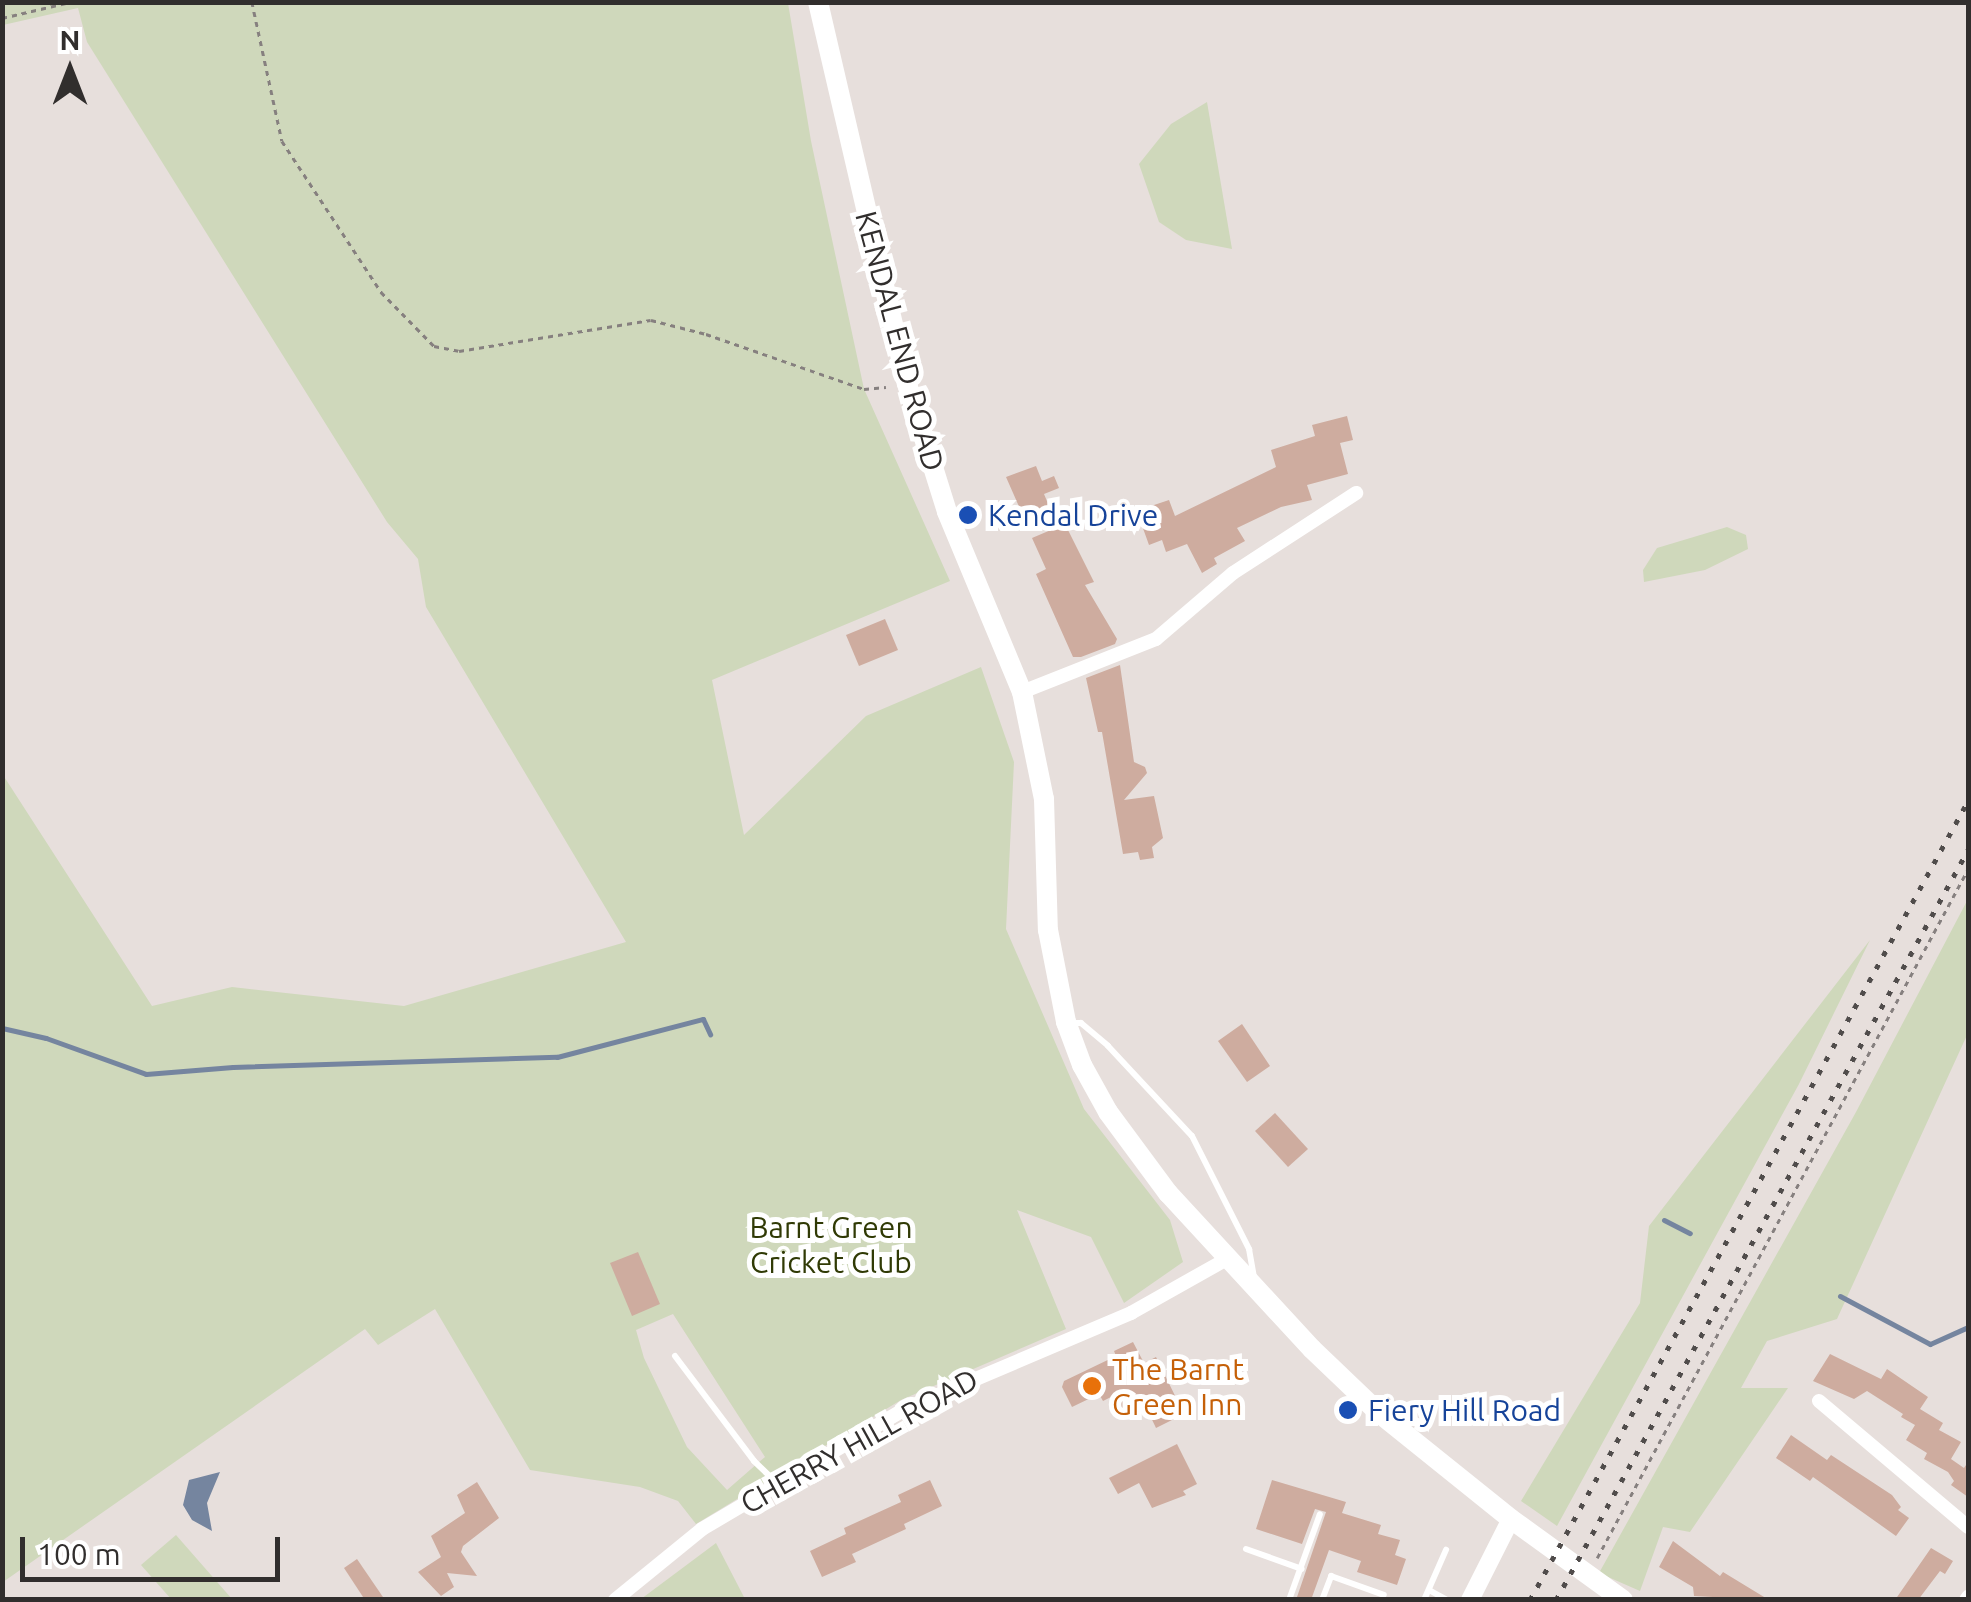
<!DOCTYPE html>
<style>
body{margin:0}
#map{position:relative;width:1971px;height:1602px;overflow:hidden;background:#e7dfdc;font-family:Ubuntu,sans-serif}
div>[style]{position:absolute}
.green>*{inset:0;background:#cfd8bb}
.water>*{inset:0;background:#75859f}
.stream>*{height:5px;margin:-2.5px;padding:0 2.5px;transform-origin:2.5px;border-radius:2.5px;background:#75859f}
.building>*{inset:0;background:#ceac9f}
.path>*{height:2.5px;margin-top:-1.25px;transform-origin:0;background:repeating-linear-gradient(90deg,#86807f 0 5px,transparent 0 10px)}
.service>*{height:6px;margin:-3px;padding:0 3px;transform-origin:3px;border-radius:3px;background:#fff}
.minor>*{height:14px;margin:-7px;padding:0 7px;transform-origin:7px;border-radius:7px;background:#fff}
.tertiary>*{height:18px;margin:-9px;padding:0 9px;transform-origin:9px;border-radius:9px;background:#fff}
.secondary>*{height:20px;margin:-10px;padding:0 10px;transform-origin:10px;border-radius:10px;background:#fff}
.rail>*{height:5px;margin-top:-2.5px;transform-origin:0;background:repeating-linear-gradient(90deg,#504c4b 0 5px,transparent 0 15px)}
.dots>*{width:28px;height:28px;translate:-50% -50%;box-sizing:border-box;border:5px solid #fff;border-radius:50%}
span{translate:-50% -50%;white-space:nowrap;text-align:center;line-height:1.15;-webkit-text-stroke:10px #fff;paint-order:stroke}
.street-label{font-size:30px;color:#312e2d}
.transit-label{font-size:30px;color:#164399}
.left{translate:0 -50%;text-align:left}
.park-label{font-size:30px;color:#303a05}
.food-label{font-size:30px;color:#c56008}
.frame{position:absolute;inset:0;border:5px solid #312e2d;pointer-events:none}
.north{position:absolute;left:20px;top:20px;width:100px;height:100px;-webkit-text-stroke:8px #fff;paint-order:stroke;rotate:0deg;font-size:28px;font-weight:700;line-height:40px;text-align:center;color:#312e2d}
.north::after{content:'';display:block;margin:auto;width:35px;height:45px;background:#312e2d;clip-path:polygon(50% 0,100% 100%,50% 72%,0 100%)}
.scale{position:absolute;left:20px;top:1537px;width:260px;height:45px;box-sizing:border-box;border:5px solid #312e2d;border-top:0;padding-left:12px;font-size:30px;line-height:35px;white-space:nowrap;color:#312e2d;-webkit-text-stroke:8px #fff;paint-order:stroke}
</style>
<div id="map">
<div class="green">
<i style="clip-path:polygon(evenodd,2px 3px,788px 3px,811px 141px,864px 389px,950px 581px,712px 680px,744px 835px,866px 716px,981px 667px,1014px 762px,1006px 929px,1084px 1109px,1170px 1220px,1183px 1262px,1124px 1303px,1091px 1237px,1017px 1210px,1066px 1329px,901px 1400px,696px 1524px,678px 1501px,640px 1487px,530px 1470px,435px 1309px,378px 1345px,365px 1329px,3px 1582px,3px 775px,152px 1006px,232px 987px,404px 1006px,626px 942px,426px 607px,418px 559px,387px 522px,87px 42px,78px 8px,3px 25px,2px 3px,673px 1314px,765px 1457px,727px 1490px,687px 1447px,644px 1358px,636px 1330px,673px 1314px)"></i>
<i style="clip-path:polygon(1207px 102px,1232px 249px,1186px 240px,1159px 222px,1139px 164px,1171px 124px)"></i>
<i style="clip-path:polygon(1727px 527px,1746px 535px,1748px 549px,1705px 570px,1644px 582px,1643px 570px,1657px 548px)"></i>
<i style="clip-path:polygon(1968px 899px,1968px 1033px,1837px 1319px,1767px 1341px,1741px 1388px,1788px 1388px,1690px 1532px,1663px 1527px,1640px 1591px,1599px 1573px,1856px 1112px)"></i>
<i style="clip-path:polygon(1870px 940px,1799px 1084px,1557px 1526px,1521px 1501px,1640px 1303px,1649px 1226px)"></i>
<i style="clip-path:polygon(176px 1535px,232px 1599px,171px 1599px,141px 1565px)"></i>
<i style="clip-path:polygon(716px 1543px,745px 1599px,641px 1599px)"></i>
</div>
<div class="water">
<i style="clip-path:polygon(220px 1472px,207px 1503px,212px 1531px,192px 1520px,183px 1505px,189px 1480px)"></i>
</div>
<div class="stream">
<i style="left:2px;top:1028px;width:45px;rotate:12.8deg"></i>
<i style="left:46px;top:1038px;width:106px;rotate:19.8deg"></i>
<i style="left:146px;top:1074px;width:87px;rotate:-4.6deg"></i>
<i style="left:233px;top:1067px;width:324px;rotate:-1.8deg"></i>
<i style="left:557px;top:1057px;width:151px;rotate:-14.6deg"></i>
<i style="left:703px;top:1019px;width:17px;rotate:65deg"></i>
<i style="left:1664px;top:1220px;width:29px;rotate:27deg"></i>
<i style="left:1840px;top:1296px;width:102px;rotate:28.1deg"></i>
<i style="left:1930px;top:1344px;width:42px;rotate:-24.1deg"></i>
</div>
<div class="building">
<i style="clip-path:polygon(1347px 416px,1353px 440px,1340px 443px,1348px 474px,1307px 485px,1312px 500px,1281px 507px,1237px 528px,1245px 541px,1214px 558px,1217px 564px,1202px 573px,1187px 544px,1166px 552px,1162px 540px,1149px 545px,1140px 520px,1151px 516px,1148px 507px,1169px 500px,1175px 516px,1276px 467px,1271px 450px,1315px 436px,1312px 425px)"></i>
<i style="clip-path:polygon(1036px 466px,1042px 481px,1054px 476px,1059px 488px,1044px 494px,1049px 506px,1028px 527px,1006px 477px)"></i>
<i style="clip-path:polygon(1065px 524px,1094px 582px,1085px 585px,1117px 639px,1115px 644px,1081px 657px,1073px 657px,1036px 574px,1046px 569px,1032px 538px)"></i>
<i style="clip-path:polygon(885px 619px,898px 650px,859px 666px,846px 635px)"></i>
<i style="clip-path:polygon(1120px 665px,1134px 762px,1145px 767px,1147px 773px,1124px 800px,1154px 796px,1163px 838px,1152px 847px,1154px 858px,1140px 860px,1138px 852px,1123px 854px,1102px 732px,1098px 732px,1086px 678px)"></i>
<i style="clip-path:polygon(1242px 1024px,1270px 1066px,1247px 1082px,1218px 1041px)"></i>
<i style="clip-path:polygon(1275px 1113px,1308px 1149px,1288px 1167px,1255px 1131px)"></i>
<i style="clip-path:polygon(638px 1252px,660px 1304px,632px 1316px,610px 1263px)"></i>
<i style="clip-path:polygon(1133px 1342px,1144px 1363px,1156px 1357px,1184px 1414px,1156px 1428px,1145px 1405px,1125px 1415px,1115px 1395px,1103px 1401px,1099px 1394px,1072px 1407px,1062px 1387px,1064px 1381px,1116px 1356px,1114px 1351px)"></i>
<i style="clip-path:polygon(1830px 1354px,1881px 1379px,1887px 1369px,1928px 1397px,1920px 1409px,1943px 1423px,1939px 1430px,1961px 1442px,1951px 1459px,1964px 1468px,1968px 1462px,1968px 1497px,1951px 1485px,1954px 1481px,1948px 1472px,1924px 1459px,1927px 1453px,1906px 1440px,1915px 1425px,1901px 1417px,1903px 1414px,1867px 1391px,1854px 1399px,1813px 1381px)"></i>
<i style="clip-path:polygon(1791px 1435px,1827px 1460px,1831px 1455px,1892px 1495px,1901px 1507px,1898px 1510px,1909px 1518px,1896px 1536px,1813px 1477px,1810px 1481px,1776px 1458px)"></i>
<i style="clip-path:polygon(1177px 1444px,1197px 1484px,1183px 1491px,1186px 1495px,1152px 1508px,1139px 1483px,1118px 1494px,1109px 1478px)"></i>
<i style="clip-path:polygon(930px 1480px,942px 1506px,904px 1524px,906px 1529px,852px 1554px,856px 1562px,822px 1577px,810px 1551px,846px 1534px,844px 1528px,901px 1502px,898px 1495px)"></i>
<i style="clip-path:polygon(1272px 1480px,1346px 1502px,1342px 1513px,1381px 1525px,1378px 1534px,1400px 1540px,1395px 1555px,1406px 1559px,1397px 1585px,1357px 1572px,1361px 1561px,1329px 1550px,1311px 1600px,1296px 1600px,1326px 1512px,1315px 1509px,1302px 1544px,1256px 1529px)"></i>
<i style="clip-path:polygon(477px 1482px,499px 1518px,463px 1546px,461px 1552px,477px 1576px,447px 1573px,454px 1587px,441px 1596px,418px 1572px,441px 1557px,431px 1536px,465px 1513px,457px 1495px)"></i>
<i style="clip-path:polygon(1673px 1541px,1720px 1576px,1723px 1572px,1769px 1600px,1694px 1596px,1693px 1587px,1659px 1567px)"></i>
<i style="clip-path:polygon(1931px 1548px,1953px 1561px,1945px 1574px,1940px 1571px,1918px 1600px,1895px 1600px)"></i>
<i style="clip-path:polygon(357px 1559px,385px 1600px,365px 1600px,344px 1568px)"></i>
</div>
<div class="path">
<i style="left:252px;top:2px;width:142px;rotate:77.8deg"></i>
<i style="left:282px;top:141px;width:181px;rotate:56.7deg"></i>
<i style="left:381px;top:292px;width:76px;rotate:45.5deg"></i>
<i style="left:434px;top:346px;width:25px;rotate:11deg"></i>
<i style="left:459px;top:351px;width:194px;rotate:-9.2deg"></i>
<i style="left:651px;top:320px;width:57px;rotate:14.3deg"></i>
<i style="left:706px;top:334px;width:167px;rotate:19.2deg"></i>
<i style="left:864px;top:389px;width:22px;rotate:-5deg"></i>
<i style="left:2px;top:18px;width:70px;rotate:-13.2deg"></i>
<i style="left:1597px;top:1558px;width:783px;rotate:-61.7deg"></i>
</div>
<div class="service">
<i style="left:1073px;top:1023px;width:8px"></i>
<i style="left:1081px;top:1023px;width:35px;rotate:40deg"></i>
<i style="left:1108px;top:1046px;width:123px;rotate:47deg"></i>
<i style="left:1192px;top:1136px;width:127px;rotate:63.2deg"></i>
<i style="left:1249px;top:1249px;width:29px;rotate:80deg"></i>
<i style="left:675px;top:1356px;width:131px;rotate:53deg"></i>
<i style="left:754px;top:1461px;width:32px;rotate:44deg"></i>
<i style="left:1246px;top:1549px;width:59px;rotate:19.7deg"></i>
<i style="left:1429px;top:1590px;width:21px;rotate:29deg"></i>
<i style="left:1289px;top:1600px;width:91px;rotate:-70.2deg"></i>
<i style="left:1322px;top:1600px;width:26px;rotate:-69deg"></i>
<i style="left:1331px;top:1576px;width:56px;rotate:19.7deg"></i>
<i style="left:1424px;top:1600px;width:55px;rotate:-66.3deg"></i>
</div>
<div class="minor">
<i style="left:1022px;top:692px;width:144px;rotate:-21.6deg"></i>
<i style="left:1156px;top:639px;width:101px;rotate:-40.6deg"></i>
<i style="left:1233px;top:573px;width:147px;rotate:-33deg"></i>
<i style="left:1819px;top:1401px;width:195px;rotate:40.2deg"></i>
<i style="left:615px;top:1600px;width:112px;rotate:-39.2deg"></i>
<i style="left:702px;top:1529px;width:236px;rotate:-30.6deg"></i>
<i style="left:905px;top:1409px;width:246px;rotate:-23deg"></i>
<i style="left:1131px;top:1313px;width:110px;rotate:-29.4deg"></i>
<i style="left:1966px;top:1600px;width:4px;rotate:-56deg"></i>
</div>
<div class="tertiary">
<i style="left:1470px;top:1600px;width:91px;rotate:-63.2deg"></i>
</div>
<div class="secondary">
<i style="left:818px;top:2px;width:392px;rotate:76.9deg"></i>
<i style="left:907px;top:384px;width:134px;rotate:72.6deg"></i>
<i style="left:947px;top:512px;width:195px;rotate:67.4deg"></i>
<i style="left:1022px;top:692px;width:109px;rotate:78.4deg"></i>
<i style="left:1044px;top:799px;width:131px;rotate:88.3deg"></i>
<i style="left:1048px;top:930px;width:94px;rotate:78.9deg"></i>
<i style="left:1066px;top:1022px;width:46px;rotate:69.6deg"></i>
<i style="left:1082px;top:1065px;width:54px;rotate:61deg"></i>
<i style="left:1108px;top:1112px;width:101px;rotate:53.5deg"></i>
<i style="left:1168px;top:1193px;width:212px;rotate:47.3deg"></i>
<i style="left:1312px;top:1349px;width:93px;rotate:43.7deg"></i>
<i style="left:1379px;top:1413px;width:169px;rotate:38.8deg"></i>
<i style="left:1511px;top:1519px;width:138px;rotate:35.9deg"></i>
</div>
<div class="rail">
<i style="left:1530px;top:1600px;width:911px;rotate:-61.27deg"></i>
<i style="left:1556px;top:1600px;width:856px;rotate:-61.22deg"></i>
</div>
<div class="dots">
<i style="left:968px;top:515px;background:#1a4fb4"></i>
<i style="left:1092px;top:1386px;background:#e8710a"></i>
<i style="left:1348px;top:1410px;background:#1a4fb4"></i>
</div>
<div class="street-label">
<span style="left:900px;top:341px;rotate:75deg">KENDAL END ROAD</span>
<span style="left:859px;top:1441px;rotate:-29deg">CHERRY HILL ROAD</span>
</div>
<div class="transit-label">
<span class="left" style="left:988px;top:515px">Kendal Drive</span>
<span class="left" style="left:1368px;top:1410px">Fiery Hill Road</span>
</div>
<div class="park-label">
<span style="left:831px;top:1244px">Barnt Green<br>Cricket Club</span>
</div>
<div class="food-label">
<span class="left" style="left:1112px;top:1386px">The Barnt<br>Green Inn</span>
</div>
<div class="frame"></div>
<div class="north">N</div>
<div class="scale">100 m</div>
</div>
